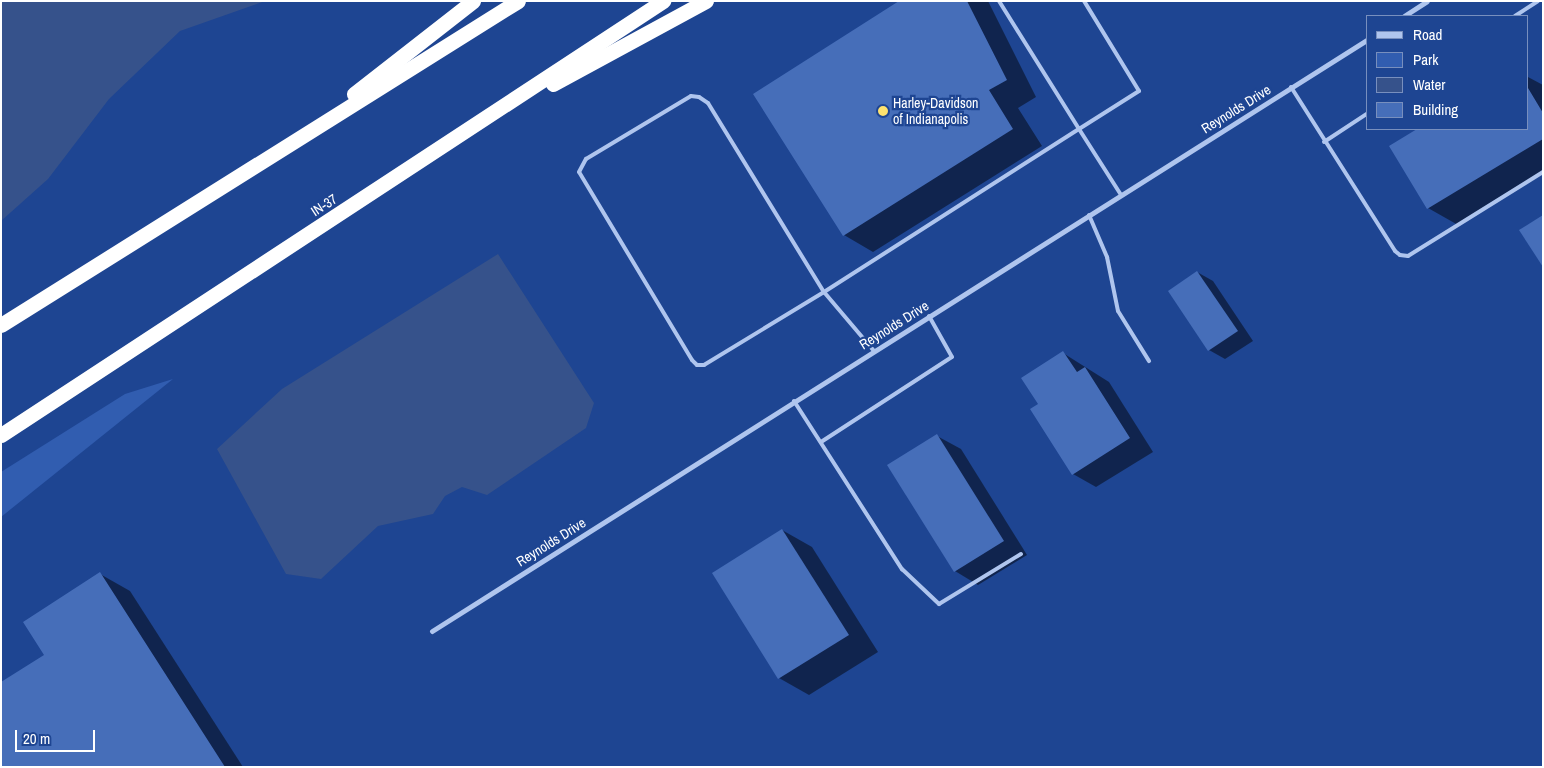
<!DOCTYPE html>
<style>
body{margin:0}
#map{position:relative;width:1544px;height:768px;overflow:hidden;background:#1e4592;font-family:"Archivo Narrow",sans-serif}
div>[style]{position:absolute}
.green>*{inset:0;background:#315db0}
.water>*{inset:0;background:#36528b}
.shadow>*{inset:0;background:#0007}
.building>*{inset:0;background:#466eb9}
.lane>*{height:4px;margin:-2px;padding:0 2px;transform-origin:2px;border-radius:2px;background:#afc5ee}
.street>*{height:5px;margin:-2.5px;padding:0 2.5px;transform-origin:2.5px;border-radius:2.5px;background:#afc5ee}
.highway>*{height:15px;margin:-7.5px;padding:0 7.5px;transform-origin:7.5px;border-radius:7.5px;background:#fff}
.dots>*{width:14px;height:14px;translate:-50% -50%;box-sizing:border-box;border:2px solid #1e4592;border-radius:50%}
span{translate:-50% -50%;white-space:nowrap;text-align:center;line-height:1.15;-webkit-text-stroke:4.5px #1e4592;paint-order:stroke}
.poi-label{font-size:14px;color:#fff}
.left{translate:0 -50%;text-align:left}
.street-label{font-size:14px;color:#fff}
.frame{position:absolute;inset:0;border:2px solid #fff;pointer-events:none}
.legend{position:absolute;left:1366px;top:15px;width:162px;height:115px;box-sizing:border-box;background:#1e4592;border:1px solid #788fbe;margin:0;padding:6px 9px;list-style:none;font-size:15px;color:#fff}
.legend li{display:flex;align-items:center;gap:10px;height:25px}
.legend b{width:25px;border:1px solid #788fbe}
.scale{position:absolute;left:15px;top:730px;width:80px;height:22px;box-sizing:border-box;border:2px solid #fff;border-top:0;padding-left:6px;font-size:15px;line-height:18px;white-space:nowrap;color:#fff;-webkit-text-stroke:4px #1e4592;paint-order:stroke}
</style>
<div id="map">
<div class="green">
<i style="clip-path:polygon(173px 379px,1px 517px,1px 472px,125px 394px)"></i>
</div>
<div class="water">
<i style="clip-path:polygon(1px 1px,265px 1px,180px 31px,109px 99px,48px 179px,1px 221px)"></i>
<i style="clip-path:polygon(498px 254px,594px 403px,586px 428px,487px 495px,462px 487px,445px 496px,433px 514px,378px 526px,321px 579px,286px 574px,217px 449px,282px 389px)"></i>
</div>
<div class="shadow">
<i style="clip-path:polygon(901px 1px,988px 1px,1036px 97px,1018px 108px,1042px 146px,873px 252px,844px 235px)"></i>
<i style="clip-path:polygon(1528px 77px,1543px 85px,1543px 174px,1458px 225px,1428px 208px,1391px 146px,1419px 129px,1528px 129px)"></i>
<i style="clip-path:polygon(1197px 272px,1213px 281px,1253px 341px,1225px 359px,1209px 350px)"></i>
<i style="clip-path:polygon(1063px 353px,1109px 382px,1153px 452px,1096px 487px,1073px 474px,1040px 405px)"></i>
<i style="clip-path:polygon(937px 436px,961px 449px,1027px 555px,978px 585px,955px 571px)"></i>
<i style="clip-path:polygon(782px 530px,812px 547px,878px 652px,809px 695px,779px 678px)"></i>
<i style="clip-path:polygon(100px 574px,130px 591px,243px 767px,1px 767px,45px 655px)"></i>
</div>
<div class="building">
<i style="clip-path:polygon(899px 1px,967px 1px,1007px 80px,989px 90px,1013px 129px,843px 236px,753px 94px)"></i>
<i style="clip-path:polygon(1528px 88px,1543px 113px,1543px 139px,1427px 209px,1389px 146px,1417px 129px,1528px 129px)"></i>
<i style="clip-path:polygon(1543px 215px,1543px 267px,1519px 230px)"></i>
<i style="clip-path:polygon(1197px 271px,1238px 331px,1208px 351px,1168px 291px)"></i>
<i style="clip-path:polygon(1063px 351px,1077px 372px,1085px 367px,1130px 438px,1072px 475px,1030px 409px,1038px 404px,1021px 378px)"></i>
<i style="clip-path:polygon(937px 434px,1004px 541px,954px 572px,887px 465px)"></i>
<i style="clip-path:polygon(782px 529px,849px 635px,778px 679px,712px 573px)"></i>
<i style="clip-path:polygon(100px 572px,225px 767px,1px 767px,1px 682px,44px 655px,23px 622px)"></i>
</div>
<div class="lane">
<i style="left:999px;top:1px;width:151px;rotate:58deg"></i>
<i style="left:1079px;top:129px;width:71px;rotate:-32.3deg"></i>
<i style="left:1139px;top:91px;width:105px;rotate:-121.4deg"></i>
<i style="left:1515px;top:16px;width:27px;rotate:-33deg"></i>
<i style="left:1291px;top:87px;width:194px;rotate:57.6deg"></i>
<i style="left:1395px;top:251px;width:6px;rotate:39deg"></i>
<i style="left:1400px;top:255px;width:8px;rotate:7deg"></i>
<i style="left:1408px;top:256px;width:159px;rotate:-31.9deg"></i>
<i style="left:691px;top:96px;width:8px;rotate:7deg"></i>
<i style="left:699px;top:97px;width:11px;rotate:34deg"></i>
<i style="left:708px;top:103px;width:222px;rotate:58.5deg"></i>
<i style="left:824px;top:292px;width:140px;rotate:148.7deg"></i>
<i style="left:704px;top:365px;width:7px;rotate:180deg"></i>
<i style="left:697px;top:365px;width:7px;rotate:-135deg"></i>
<i style="left:692px;top:360px;width:219px;rotate:-121deg"></i>
<i style="left:579px;top:172px;width:15px;rotate:-62deg"></i>
<i style="left:586px;top:159px;width:122px;rotate:-31deg"></i>
<i style="left:1324px;top:142px;width:53px;rotate:-33.4deg"></i>
<i style="left:1089px;top:215px;width:46px;rotate:66.8deg"></i>
<i style="left:1107px;top:257px;width:55px;rotate:78.5deg"></i>
<i style="left:1118px;top:311px;width:59px;rotate:58.2deg"></i>
<i style="left:874px;top:351px;width:77px;rotate:-130.3deg"></i>
<i style="left:824px;top:292px;width:303px;rotate:-32.6deg"></i>
<i style="left:1079px;top:129px;width:78px;rotate:57.5deg"></i>
<i style="left:794px;top:401px;width:200px;rotate:57.3deg"></i>
<i style="left:902px;top:569px;width:51px;rotate:43.4deg"></i>
<i style="left:939px;top:604px;width:96px;rotate:-31.4deg"></i>
<i style="left:821px;top:442px;width:156px;rotate:-33deg"></i>
<i style="left:952px;top:357px;width:47px;rotate:-119.3deg"></i>
</div>
<div class="street">
<i style="left:1404px;top:16px;width:27px;rotate:-33deg"></i>
<i style="left:432px;top:631px;width:1108px;rotate:-32.31deg"></i>
</div>
<div class="highway">
<i style="left:553px;top:84px;width:174px;rotate:-28.5deg"></i>
<i style="left:354px;top:94px;width:151px;rotate:-38deg"></i>
<i style="left:1px;top:325px;width:610px;rotate:-32.08deg"></i>
<i style="left:1px;top:435px;width:792px;rotate:-33.25deg"></i>
</div>
<div class="dots">
<i style="left:883px;top:111px;background:#fde26f"></i>
</div>
<div class="poi-label">
<span class="left" style="left:893px;top:111px">Harley-Davidson<br>of Indianapolis</span>
</div>
<div class="street-label">
<span style="left:1236px;top:109px;rotate:-32deg">Reynolds Drive</span>
<span style="left:324px;top:205px;rotate:-33deg">IN-37</span>
<span style="left:894px;top:325px;rotate:-32deg">Reynolds Drive</span>
<span style="left:551px;top:542px;rotate:-32deg">Reynolds Drive</span>
</div>
<div class="frame"></div>
<ul class="legend">
<li><b style="height:6px;background:#afc5ee"></b>Road</li>
<li><b style="height:14px;background:#315db0"></b>Park</li>
<li><b style="height:14px;background:#36528b"></b>Water</li>
<li><b style="height:14px;background:#466eb9"></b>Building</li>
</ul>
<div class="scale">20 m</div>
</div>
